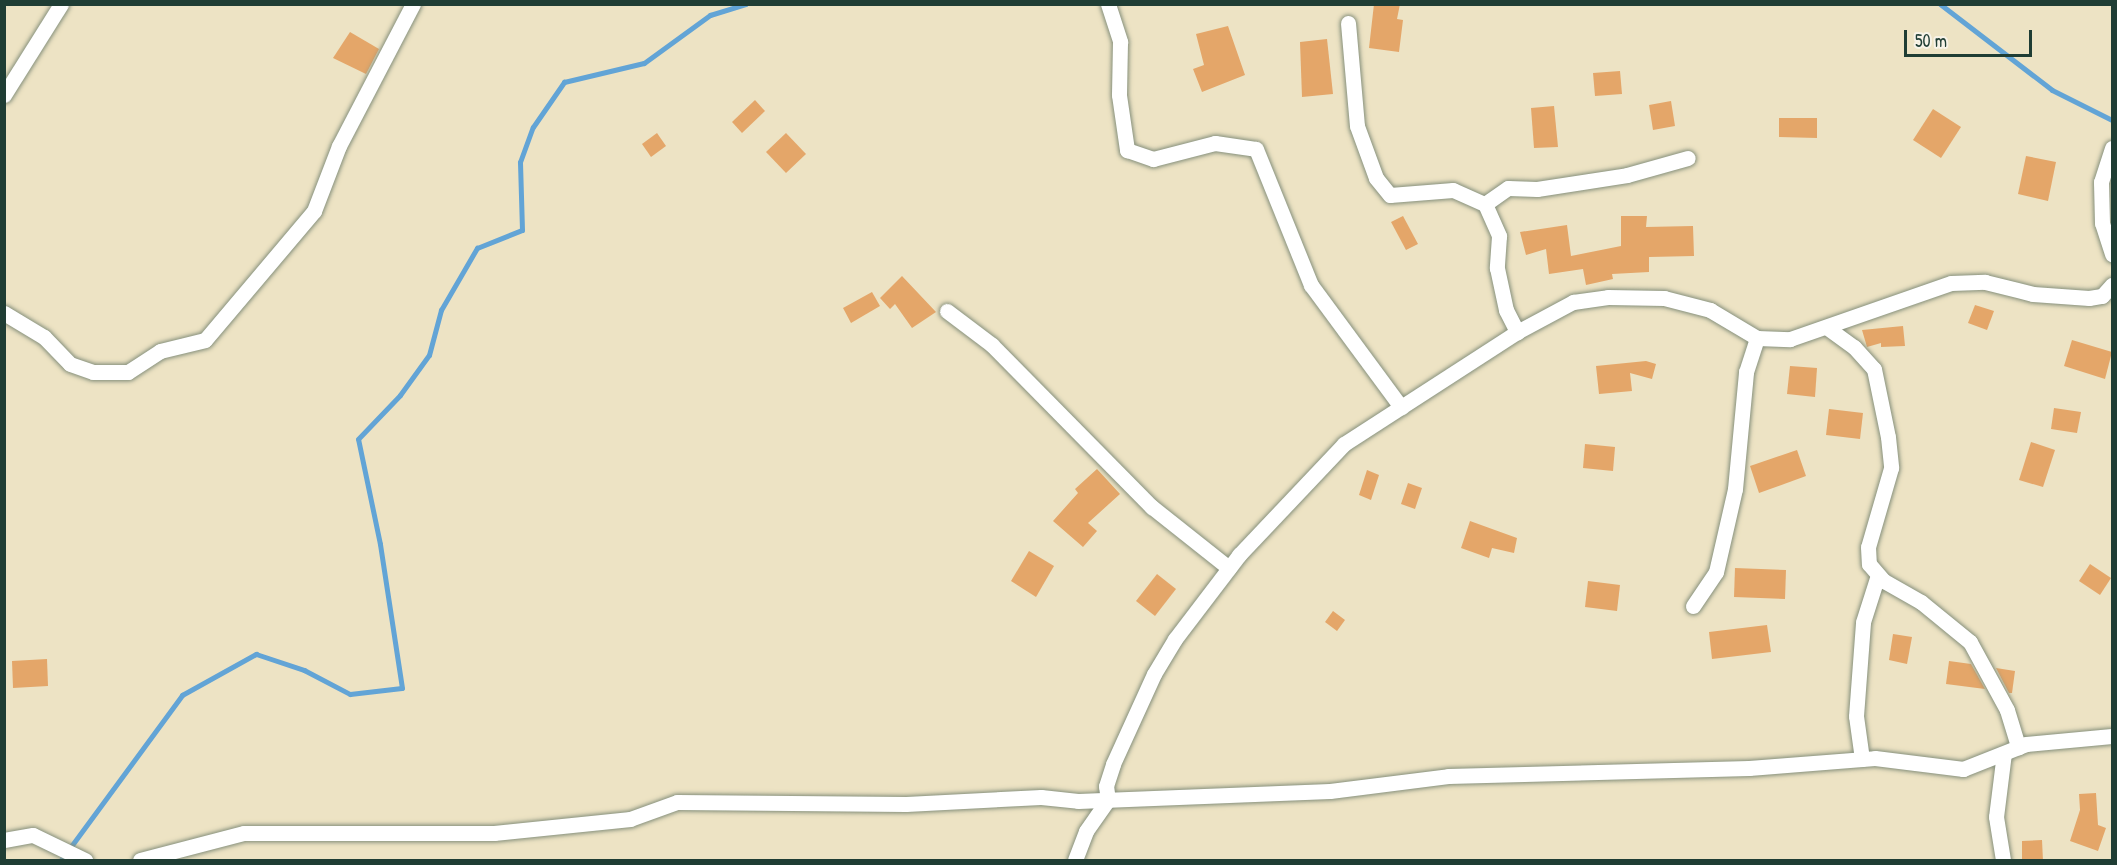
<!DOCTYPE html>
<style>
body{margin:0}
#map{position:relative;width:2117px;height:865px;overflow:hidden;background:#ede3c4;font-family:"Patrick Hand",sans-serif}
div>[style]{position:absolute}
.stream>*{height:5px;margin:-2.5px;padding:0 2.5px;transform-origin:2.5px;border-radius:2.5px;background:#62a4d6}
.building>*{inset:0;background:#e4a669}
.roads{filter:drop-shadow(0 0 2px #86907c) drop-shadow(0 0 2px #86907c)}
.minor>*{height:15px;margin:-7.5px;padding:0 7.5px;transform-origin:7.5px;border-radius:7.5px;background:#fff}
span{translate:-50% -50%;white-space:nowrap;text-align:center;line-height:1.15;-webkit-text-stroke:5px #f7f3e8;paint-order:stroke}
.frame{position:absolute;inset:0;border:6px solid #1f3d34;pointer-events:none}
.scale{position:absolute;left:1904px;top:30px;width:128px;height:27px;box-sizing:border-box;border:3px solid #1f3d34;border-top:0;padding-left:8px;font-size:18px;line-height:21px;white-space:nowrap;color:#1f3d34;-webkit-text-stroke:4px #f7f3e8;paint-order:stroke}
</style>
<div id="map">
<div class="stream">
<i style="left:1940px;top:4px;width:141px;rotate:37.5deg"></i>
<i style="left:2052px;top:90px;width:67px;rotate:26.6deg"></i>
<i style="left:61px;top:860px;width:205px;rotate:-53.7deg"></i>
<i style="left:182px;top:695px;width:85px;rotate:-29deg"></i>
<i style="left:256px;top:654px;width:51px;rotate:18.4deg"></i>
<i style="left:304px;top:670px;width:52px;rotate:27.6deg"></i>
<i style="left:350px;top:694px;width:52px;rotate:-6.6deg"></i>
<i style="left:402px;top:688px;width:146px;rotate:-98.7deg"></i>
<i style="left:380px;top:544px;width:107px;rotate:-101.8deg"></i>
<i style="left:358px;top:439px;width:61px;rotate:-46.3deg"></i>
<i style="left:400px;top:395px;width:49px;rotate:-54.1deg"></i>
<i style="left:429px;top:355px;width:47px;rotate:-75.1deg"></i>
<i style="left:441px;top:310px;width:72px;rotate:-59.9deg"></i>
<i style="left:477px;top:248px;width:48px;rotate:-21.8deg"></i>
<i style="left:522px;top:230px;width:68px;rotate:-91.7deg"></i>
<i style="left:520px;top:162px;width:37px;rotate:-70deg"></i>
<i style="left:533px;top:127px;width:55px;rotate:-55.4deg"></i>
<i style="left:564px;top:82px;width:82px;rotate:-13.4deg"></i>
<i style="left:644px;top:63px;width:82px;rotate:-36deg"></i>
<i style="left:710px;top:15px;width:37px;rotate:-17deg"></i>
</div>
<div class="building">
<i style="clip-path:polygon(1374px 4px,1400px 4px,1397px 19px,1403px 20px,1399px 52px,1369px 48px)"></i>
<i style="clip-path:polygon(1228px 26px,1245px 75px,1202px 92px,1193px 69px,1204px 65px,1196px 34px)"></i>
<i style="clip-path:polygon(350px 32px,379px 49px,366px 74px,333px 58px)"></i>
<i style="clip-path:polygon(1327px 39px,1333px 94px,1302px 97px,1300px 42px)"></i>
<i style="clip-path:polygon(1620px 71px,1622px 94px,1595px 96px,1593px 73px)"></i>
<i style="clip-path:polygon(755px 100px,765px 111px,742px 133px,732px 122px)"></i>
<i style="clip-path:polygon(1671px 101px,1675px 126px,1653px 130px,1649px 105px)"></i>
<i style="clip-path:polygon(1554px 106px,1558px 147px,1534px 148px,1531px 108px)"></i>
<i style="clip-path:polygon(1933px 109px,1961px 127px,1941px 158px,1913px 140px)"></i>
<i style="clip-path:polygon(1779px 118px,1817px 118px,1817px 138px,1779px 137px)"></i>
<i style="clip-path:polygon(657px 133px,666px 146px,651px 157px,642px 144px)"></i>
<i style="clip-path:polygon(786px 133px,806px 154px,786px 173px,766px 152px)"></i>
<i style="clip-path:polygon(2026px 156px,2056px 162px,2048px 201px,2018px 194px)"></i>
<i style="clip-path:polygon(1403px 216px,1418px 244px,1406px 250px,1391px 222px)"></i>
<i style="clip-path:polygon(1621px 216px,1647px 216px,1646px 227px,1693px 226px,1694px 256px,1649px 257px,1649px 272px,1612px 274px,1613px 279px,1586px 285px,1583px 269px,1549px 274px,1546px 249px,1526px 255px,1520px 232px,1567px 225px,1571px 256px,1621px 246px)"></i>
<i style="clip-path:polygon(902px 276px,936px 312px,912px 328px,895px 304px,890px 309px,880px 298px)"></i>
<i style="clip-path:polygon(872px 292px,880px 306px,851px 323px,843px 308px)"></i>
<i style="clip-path:polygon(1975px 305px,1994px 311px,1987px 330px,1968px 323px)"></i>
<i style="clip-path:polygon(1903px 326px,1905px 346px,1881px 347px,1881px 343px,1867px 347px,1862px 330px)"></i>
<i style="clip-path:polygon(2072px 340px,2112px 352px,2105px 379px,2064px 366px)"></i>
<i style="clip-path:polygon(1646px 361px,1656px 364px,1652px 379px,1630px 373px,1632px 391px,1599px 394px,1596px 366px)"></i>
<i style="clip-path:polygon(1790px 366px,1817px 368px,1815px 397px,1787px 394px)"></i>
<i style="clip-path:polygon(2054px 408px,2081px 412px,2077px 433px,2051px 429px)"></i>
<i style="clip-path:polygon(1829px 409px,1863px 413px,1860px 439px,1826px 435px)"></i>
<i style="clip-path:polygon(2031px 442px,2055px 450px,2043px 487px,2019px 480px)"></i>
<i style="clip-path:polygon(1585px 444px,1615px 447px,1613px 471px,1583px 468px)"></i>
<i style="clip-path:polygon(1797px 450px,1806px 476px,1759px 493px,1750px 466px)"></i>
<i style="clip-path:polygon(1097px 469px,1120px 494px,1088px 523px,1097px 531px,1083px 547px,1053px 521px,1078px 493px,1075px 489px)"></i>
<i style="clip-path:polygon(1367px 470px,1379px 475px,1371px 500px,1359px 495px)"></i>
<i style="clip-path:polygon(1408px 483px,1422px 488px,1415px 509px,1401px 504px)"></i>
<i style="clip-path:polygon(1470px 521px,1517px 538px,1514px 553px,1492px 548px,1489px 558px,1461px 548px)"></i>
<i style="clip-path:polygon(1029px 551px,1054px 566px,1036px 597px,1011px 581px)"></i>
<i style="clip-path:polygon(2090px 564px,2111px 578px,2100px 595px,2079px 581px)"></i>
<i style="clip-path:polygon(1735px 568px,1786px 570px,1785px 599px,1734px 597px)"></i>
<i style="clip-path:polygon(1157px 574px,1176px 589px,1155px 616px,1136px 601px)"></i>
<i style="clip-path:polygon(1588px 581px,1620px 585px,1617px 611px,1585px 607px)"></i>
<i style="clip-path:polygon(1333px 611px,1345px 620px,1337px 631px,1325px 622px)"></i>
<i style="clip-path:polygon(1767px 625px,1771px 652px,1712px 659px,1709px 632px)"></i>
<i style="clip-path:polygon(1893px 634px,1912px 637px,1907px 664px,1889px 660px)"></i>
<i style="clip-path:polygon(47px 659px,48px 686px,13px 688px,12px 661px)"></i>
<i style="clip-path:polygon(1949px 661px,1971px 664px,1985px 689px,1946px 684px)"></i>
<i style="clip-path:polygon(1996px 668px,2015px 671px,2012px 693px,2009px 693px)"></i>
<i style="clip-path:polygon(2096px 793px,2098px 825px,2106px 828px,2098px 851px,2070px 841px,2080px 810px,2079px 794px)"></i>
<i style="clip-path:polygon(2042px 840px,2043px 861px,2022px 861px,2022px 841px)"></i>
</div>
<div class="roads">
<div class="minor">
<i style="left:1108px;top:4px;width:40px;rotate:72deg"></i>
<i style="left:1120px;top:42px;width:53px;rotate:91.1deg"></i>
<i style="left:1119px;top:95px;width:56px;rotate:81.7deg"></i>
<i style="left:1127px;top:150px;width:28px;rotate:19deg"></i>
<i style="left:1153px;top:159px;width:64px;rotate:-14.5deg"></i>
<i style="left:1215px;top:143px;width:41px;rotate:8.3deg"></i>
<i style="left:1256px;top:149px;width:147px;rotate:68deg"></i>
<i style="left:1311px;top:285px;width:152px;rotate:53.6deg"></i>
<i style="left:1348px;top:23px;width:103px;rotate:85deg"></i>
<i style="left:1357px;top:126px;width:55px;rotate:69.9deg"></i>
<i style="left:1376px;top:178px;width:22px;rotate:51deg"></i>
<i style="left:1390px;top:195px;width:63px;rotate:-4.5deg"></i>
<i style="left:1453px;top:190px;width:35px;rotate:24deg"></i>
<i style="left:1485px;top:204px;width:35px;rotate:66deg"></i>
<i style="left:1499px;top:236px;width:32px;rotate:94deg"></i>
<i style="left:1497px;top:268px;width:43px;rotate:77.9deg"></i>
<i style="left:1506px;top:310px;width:25px;rotate:63deg"></i>
<i style="left:4px;top:95px;width:107px;rotate:-57.9deg"></i>
<i style="left:2112px;top:148px;width:36px;rotate:108deg"></i>
<i style="left:2101px;top:182px;width:41px;rotate:88.6deg"></i>
<i style="left:2102px;top:223px;width:33px;rotate:72deg"></i>
<i style="left:1485px;top:204px;width:28px;rotate:-35deg"></i>
<i style="left:1508px;top:188px;width:29px;rotate:2deg"></i>
<i style="left:1537px;top:189px;width:91px;rotate:-8.8deg"></i>
<i style="left:1627px;top:175px;width:63px;rotate:-15.6deg"></i>
<i style="left:947px;top:311px;width:56px;rotate:37.1deg"></i>
<i style="left:992px;top:345px;width:228px;rotate:45.4deg"></i>
<i style="left:1152px;top:507px;width:98px;rotate:38.4deg"></i>
<i style="left:4px;top:313px;width:47px;rotate:31deg"></i>
<i style="left:44px;top:337px;width:37px;rotate:46deg"></i>
<i style="left:70px;top:364px;width:24px;rotate:19deg"></i>
<i style="left:93px;top:372px;width:35px"></i>
<i style="left:128px;top:372px;width:38px;rotate:-33deg"></i>
<i style="left:160px;top:351px;width:46px;rotate:-13.7deg"></i>
<i style="left:205px;top:340px;width:169px;rotate:-49.8deg"></i>
<i style="left:314px;top:211px;width:70px;rotate:-69deg"></i>
<i style="left:339px;top:146px;width:160px;rotate:-62.5deg"></i>
<i style="left:1829px;top:329px;width:31px;rotate:36deg"></i>
<i style="left:1854px;top:347px;width:30px;rotate:48deg"></i>
<i style="left:1874px;top:369px;width:69px;rotate:78.4deg"></i>
<i style="left:1888px;top:437px;width:31px;rotate:84deg"></i>
<i style="left:1891px;top:468px;width:82px;rotate:106.2deg"></i>
<i style="left:1868px;top:547px;width:17px;rotate:87deg"></i>
<i style="left:1869px;top:564px;width:23px;rotate:49deg"></i>
<i style="left:1884px;top:581px;width:43px;rotate:29.6deg"></i>
<i style="left:1921px;top:602px;width:63px;rotate:39.2deg"></i>
<i style="left:1970px;top:642px;width:77px;rotate:61.4deg"></i>
<i style="left:2007px;top:710px;width:39px;rotate:73deg"></i>
<i style="left:1693px;top:606px;width:41px;rotate:-55.9deg"></i>
<i style="left:1716px;top:572px;width:85px;rotate:-77.1deg"></i>
<i style="left:1735px;top:489px;width:118px;rotate:-84.6deg"></i>
<i style="left:1746px;top:372px;width:36px;rotate:-72deg"></i>
<i style="left:1862px;top:759px;width:43px;rotate:-97.9deg"></i>
<i style="left:1856px;top:716px;width:94px;rotate:-85.7deg"></i>
<i style="left:1863px;top:622px;width:49px;rotate:-72.3deg"></i>
<i style="left:4px;top:840px;width:29px;rotate:-10deg"></i>
<i style="left:33px;top:835px;width:58px;rotate:25.7deg"></i>
<i style="left:140px;top:860px;width:107px;rotate:-14.6deg"></i>
<i style="left:244px;top:833px;width:250px"></i>
<i style="left:494px;top:833px;width:137px;rotate:-5.9deg"></i>
<i style="left:630px;top:819px;width:50px;rotate:-19.9deg"></i>
<i style="left:677px;top:802px;width:229px;rotate:0.5deg"></i>
<i style="left:906px;top:804px;width:135px;rotate:-3deg"></i>
<i style="left:1041px;top:797px;width:37px;rotate:6deg"></i>
<i style="left:1078px;top:801px;width:252px;rotate:-2.3deg"></i>
<i style="left:1330px;top:791px;width:119px;rotate:-7.2deg"></i>
<i style="left:1448px;top:776px;width:301px;rotate:-1.5deg"></i>
<i style="left:1749px;top:768px;width:126px;rotate:-4.5deg"></i>
<i style="left:1875px;top:758px;width:89px;rotate:7.1deg"></i>
<i style="left:1963px;top:769px;width:68px;rotate:-21.6deg"></i>
<i style="left:2026px;top:744px;width:86px;rotate:-5.3deg"></i>
<i style="left:1075px;top:860px;width:31px;rotate:-69deg"></i>
<i style="left:1086px;top:831px;width:38px;rotate:-55deg"></i>
<i style="left:1108px;top:800px;width:14px;rotate:-98deg"></i>
<i style="left:1106px;top:786px;width:23px;rotate:-72deg"></i>
<i style="left:1113px;top:764px;width:99px;rotate:-65.5deg"></i>
<i style="left:1154px;top:674px;width:41px;rotate:-59deg"></i>
<i style="left:1175px;top:639px;width:106px;rotate:-52.7deg"></i>
<i style="left:1239px;top:555px;width:153px;rotate:-46.6deg"></i>
<i style="left:1344px;top:444px;width:206px;rotate:-32.9deg"></i>
<i style="left:1517px;top:332px;width:64px;rotate:-28.2deg"></i>
<i style="left:1573px;top:302px;width:35px;rotate:-8deg"></i>
<i style="left:1608px;top:297px;width:56px;rotate:1deg"></i>
<i style="left:1664px;top:298px;width:48px;rotate:14.6deg"></i>
<i style="left:1710px;top:310px;width:55px;rotate:30.8deg"></i>
<i style="left:1757px;top:338px;width:33px;rotate:2deg"></i>
<i style="left:1790px;top:339px;width:170px;rotate:-19.2deg"></i>
<i style="left:1951px;top:283px;width:34px;rotate:-2deg"></i>
<i style="left:1985px;top:282px;width:49px;rotate:14deg"></i>
<i style="left:2033px;top:294px;width:56px;rotate:4.1deg"></i>
<i style="left:2089px;top:298px;width:13px;rotate:-9deg"></i>
<i style="left:2102px;top:296px;width:15px;rotate:-48deg"></i>
<i style="left:2003px;top:860px;width:44px;rotate:-99.2deg"></i>
<i style="left:1996px;top:817px;width:64px;rotate:-82.9deg"></i>
</div>
</div>
<div class="frame"></div>
<div class="scale">50 m</div>
</div>
